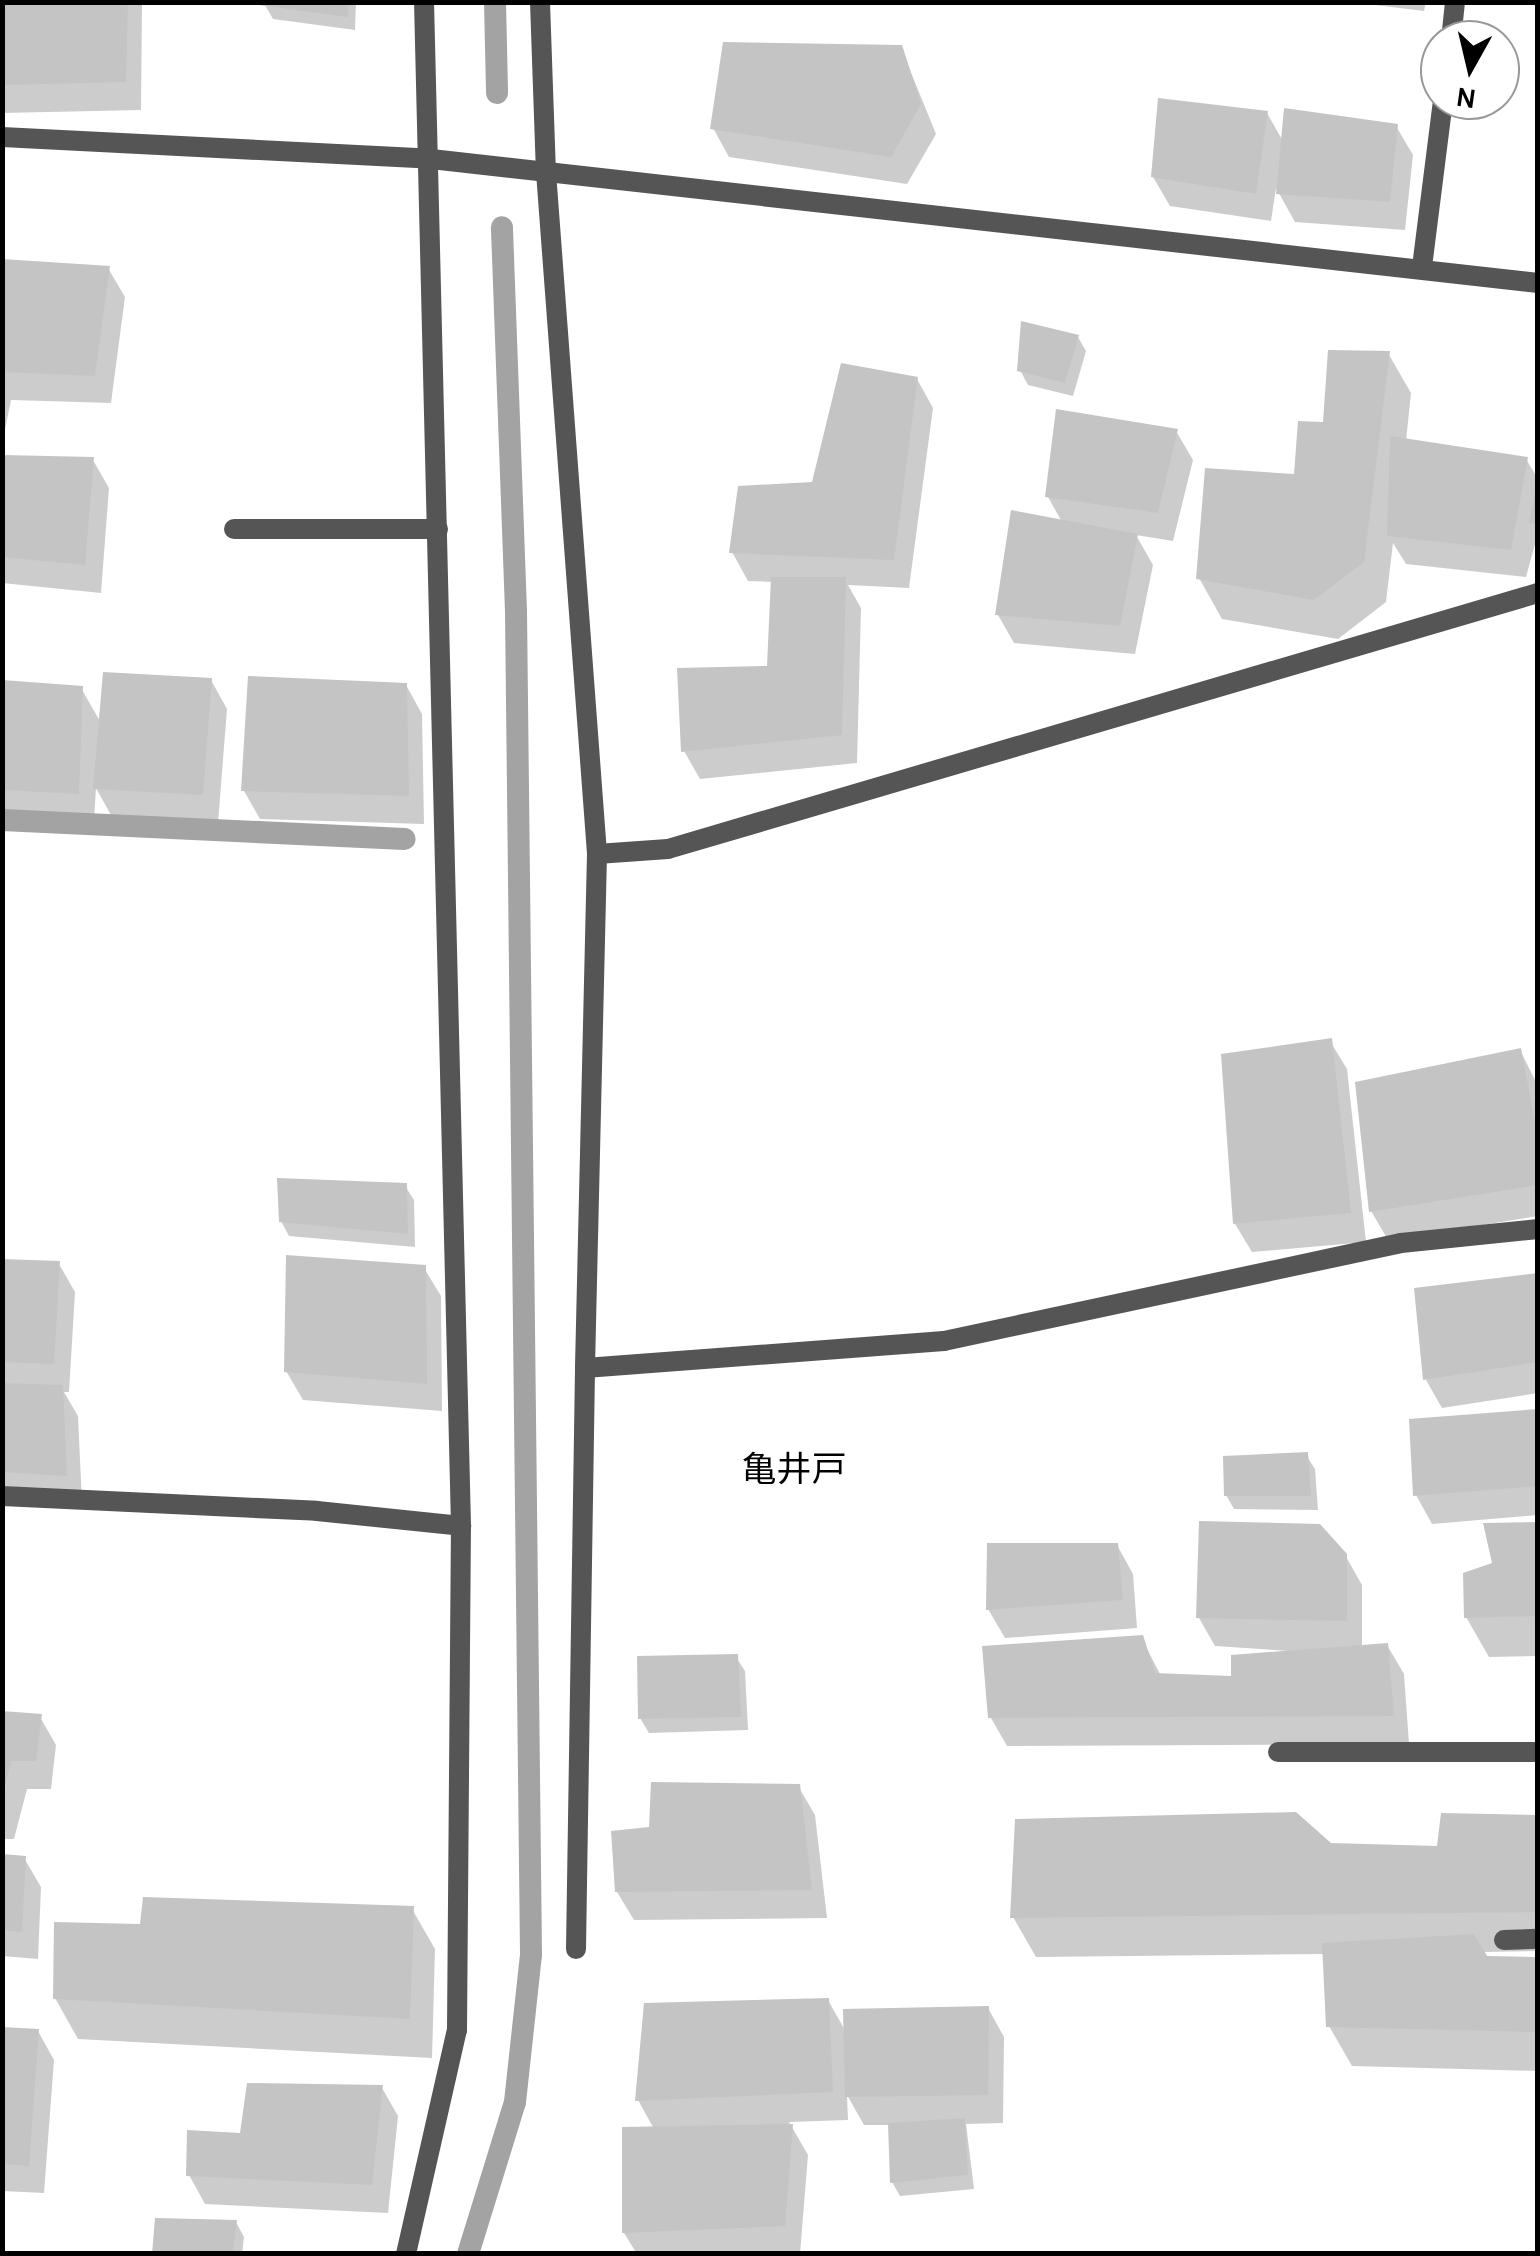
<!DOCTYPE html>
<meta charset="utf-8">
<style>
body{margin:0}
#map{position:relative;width:1540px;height:2256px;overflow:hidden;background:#fff;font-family:Karla,"Noto Sans JP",sans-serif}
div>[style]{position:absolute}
.shadow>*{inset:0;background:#0003}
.stream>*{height:22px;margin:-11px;padding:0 11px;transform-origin:11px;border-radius:11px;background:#a3a3a3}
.building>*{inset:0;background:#c4c4c4}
.minor>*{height:20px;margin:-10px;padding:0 10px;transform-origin:10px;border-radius:10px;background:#555}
span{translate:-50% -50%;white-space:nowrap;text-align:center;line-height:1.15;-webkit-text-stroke:10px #fff;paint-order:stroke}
.quarter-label{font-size:35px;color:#000}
.frame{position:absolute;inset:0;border:5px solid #000;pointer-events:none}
.north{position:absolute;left:1420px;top:20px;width:100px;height:100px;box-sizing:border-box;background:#fff;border:2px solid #999;border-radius:50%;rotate:188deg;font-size:28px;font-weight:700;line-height:40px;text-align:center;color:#000}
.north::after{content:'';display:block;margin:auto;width:35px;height:45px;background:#000;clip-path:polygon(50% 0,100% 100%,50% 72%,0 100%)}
</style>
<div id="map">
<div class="shadow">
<i style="clip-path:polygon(2px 2px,142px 2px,141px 110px,2px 113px)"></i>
<i style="clip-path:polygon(356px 2px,355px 30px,273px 19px,265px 5px)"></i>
<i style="clip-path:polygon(1351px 2px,1426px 2px,1424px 11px)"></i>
<i style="clip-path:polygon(901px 48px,936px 134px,907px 184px,729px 157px,713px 128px)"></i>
<i style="clip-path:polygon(1267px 113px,1284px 143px,1396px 126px,1413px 155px,1405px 230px,1295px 222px,1276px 188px,1271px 221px,1170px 206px,1153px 177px)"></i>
<i style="clip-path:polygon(2px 262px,108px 268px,125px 297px,111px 403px,11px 400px,2px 444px)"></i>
<i style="clip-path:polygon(1078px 337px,1086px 351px,1073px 396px,1028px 385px,1020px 370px)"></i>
<i style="clip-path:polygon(1388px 353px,1411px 393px,1406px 441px,1526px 459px,1538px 479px,1538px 533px,1526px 577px,1406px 564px,1393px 543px,1386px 602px,1338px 639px,1222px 619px,1199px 578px,1297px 477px,1325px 424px)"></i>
<i style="clip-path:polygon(917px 379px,933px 408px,909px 588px,848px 585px,861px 608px,857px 763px,700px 779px,684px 751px,770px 669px,774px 582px,748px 581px,732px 552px,814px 484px)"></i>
<i style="clip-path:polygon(1176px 431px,1193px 460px,1173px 541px,1136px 535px,1153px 565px,1135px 654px,1014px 643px,998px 615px,1062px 522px,1048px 497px)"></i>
<i style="clip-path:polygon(2px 458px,93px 460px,109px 488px,101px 593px,2px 583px)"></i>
<i style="clip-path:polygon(211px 680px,227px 709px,218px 823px,112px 817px,96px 788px,94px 821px,3px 817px,2px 682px,81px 688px,101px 723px)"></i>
<i style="clip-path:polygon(406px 685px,422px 714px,424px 824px,260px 819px,244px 791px)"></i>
<i style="clip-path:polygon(1330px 1041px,1347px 1069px,1366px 1242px,1252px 1252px,1235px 1224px)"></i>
<i style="clip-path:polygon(1520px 1050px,1538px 1086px,1538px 1216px,1388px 1240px,1371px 1211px)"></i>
<i style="clip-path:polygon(405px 1186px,414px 1200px,415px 1247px,289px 1236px,281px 1221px)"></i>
<i style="clip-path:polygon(2px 1262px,59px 1264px,75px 1292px,69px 1392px,64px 1392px,78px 1416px,82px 1503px,2px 1499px)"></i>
<i style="clip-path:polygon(424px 1268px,441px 1296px,442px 1411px,303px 1400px,286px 1371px)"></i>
<i style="clip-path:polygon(1538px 1275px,1538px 1393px,1442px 1408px,1426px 1380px)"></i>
<i style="clip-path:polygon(1538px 1412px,1538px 1515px,1432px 1524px,1416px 1495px)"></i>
<i style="clip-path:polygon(1306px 1455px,1315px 1469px,1318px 1510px,1234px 1509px,1226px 1495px)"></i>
<i style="clip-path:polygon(1538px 1525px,1538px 1656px,1489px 1657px,1466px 1617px,1495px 1564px)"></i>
<i style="clip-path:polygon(1117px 1545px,1133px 1574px,1137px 1628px,1005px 1638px,988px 1609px)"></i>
<i style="clip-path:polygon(1345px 1555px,1362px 1585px,1362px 1647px,1387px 1645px,1404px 1674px,1409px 1744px,1007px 1746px,991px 1718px,1141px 1637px,1161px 1676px,1233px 1679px,1305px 1652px,1215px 1646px,1199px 1618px)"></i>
<i style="clip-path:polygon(736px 1657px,745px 1671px,748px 1730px,649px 1733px,640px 1718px)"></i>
<i style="clip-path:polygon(2px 1714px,40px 1717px,56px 1745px,51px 1789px,27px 1789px,14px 1839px,2px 1839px)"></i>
<i style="clip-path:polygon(798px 1786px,815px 1815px,827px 1918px,634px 1920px,617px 1892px,651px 1830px)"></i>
<i style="clip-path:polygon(1538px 1818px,1538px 1951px,1482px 1952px,1486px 1958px,1538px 1959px,1538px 2071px,1352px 2066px,1329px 2026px,1325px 1954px,1036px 1957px,1013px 1917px,1330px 1845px,1439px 1848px)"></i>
<i style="clip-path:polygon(2px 1857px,24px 1858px,41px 1887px,38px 1959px,2px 1956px)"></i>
<i style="clip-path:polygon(412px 1909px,435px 1949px,432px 2058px,78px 2039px,55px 1998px,142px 1927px)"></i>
<i style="clip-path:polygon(828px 2000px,846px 2032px,988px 2008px,1004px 2037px,1003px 2123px,966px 2124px,974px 2189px,900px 2196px,892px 2182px,890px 2125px,864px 2125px,847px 2095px,848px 2120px,789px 2122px,808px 2155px,800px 2254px,637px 2254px,624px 2233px,654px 2129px,638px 2100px)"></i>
<i style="clip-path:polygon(2px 2030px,38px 2031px,54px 2060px,44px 2193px,2px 2191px)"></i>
<i style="clip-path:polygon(382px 2088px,398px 2116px,388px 2213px,205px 2204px,189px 2175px,242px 2136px)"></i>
<i style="clip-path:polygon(236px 2222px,244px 2237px,242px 2254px,155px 2254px)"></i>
</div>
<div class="stream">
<i style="left:495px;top:2px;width:91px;rotate:88.7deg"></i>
<i style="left:2px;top:820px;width:403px;rotate:2.7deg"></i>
<i style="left:468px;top:2254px;width:159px;rotate:-72.8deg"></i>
<i style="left:515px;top:2102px;width:149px;rotate:-83.8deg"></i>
<i style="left:531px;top:1954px;width:1343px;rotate:-90.64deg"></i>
<i style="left:516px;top:611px;width:384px;rotate:-92.1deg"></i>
</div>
<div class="building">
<i style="clip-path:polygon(2px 2px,128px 2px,126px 82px,2px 85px)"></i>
<i style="clip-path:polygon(259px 2px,348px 2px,348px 17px,259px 5px)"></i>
<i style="clip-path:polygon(723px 42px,902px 45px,921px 104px,891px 157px,710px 129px)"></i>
<i style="clip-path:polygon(1158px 98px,1268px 111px,1256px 194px,1151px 177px)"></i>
<i style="clip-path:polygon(1284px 108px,1398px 124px,1390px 202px,1276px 194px)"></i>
<i style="clip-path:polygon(2px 259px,110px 266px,95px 376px,2px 372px)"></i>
<i style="clip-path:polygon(1021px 321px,1079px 335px,1065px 383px,1017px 371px)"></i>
<i style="clip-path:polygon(1328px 350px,1390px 351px,1364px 562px,1314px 600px,1196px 579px,1205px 468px,1294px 474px,1298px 421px,1323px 422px)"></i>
<i style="clip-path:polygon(841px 363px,918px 377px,894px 560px,729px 553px,738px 486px,812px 482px)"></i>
<i style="clip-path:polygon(1056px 409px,1178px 429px,1158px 513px,1045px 497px)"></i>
<i style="clip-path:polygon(1390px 436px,1528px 457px,1511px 550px,1387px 536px)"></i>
<i style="clip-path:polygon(2px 455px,94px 457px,85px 565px,2px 557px)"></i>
<i style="clip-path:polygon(1536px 488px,1538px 488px,1538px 524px,1529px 523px)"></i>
<i style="clip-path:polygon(1011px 510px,1138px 534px,1120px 626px,995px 615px)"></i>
<i style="clip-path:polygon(771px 577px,846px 577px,842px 735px,681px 752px,677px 668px,767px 666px)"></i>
<i style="clip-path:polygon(103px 672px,212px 678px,203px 795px,93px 789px)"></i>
<i style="clip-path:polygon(248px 676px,407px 683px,409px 796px,241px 791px)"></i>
<i style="clip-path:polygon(2px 680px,83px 686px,79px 794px,2px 790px)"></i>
<i style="clip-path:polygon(1332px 1038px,1351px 1213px,1233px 1224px,1221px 1054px)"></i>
<i style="clip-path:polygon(1521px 1048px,1538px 1139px,1538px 1185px,1369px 1212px,1355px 1082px)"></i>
<i style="clip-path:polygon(277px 1178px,407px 1183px,408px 1234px,279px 1222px)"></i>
<i style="clip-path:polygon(286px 1255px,426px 1265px,427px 1384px,284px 1372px)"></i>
<i style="clip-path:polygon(2px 1259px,60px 1261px,54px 1364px,2px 1362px)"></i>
<i style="clip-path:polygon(1538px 1273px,1538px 1362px,1423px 1380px,1414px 1288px)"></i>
<i style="clip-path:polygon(2px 1383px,63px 1385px,67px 1476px,2px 1472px)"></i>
<i style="clip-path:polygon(1538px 1409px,1538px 1486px,1413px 1496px,1409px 1419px)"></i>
<i style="clip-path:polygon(1308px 1452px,1311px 1496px,1224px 1496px,1223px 1456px)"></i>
<i style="clip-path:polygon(1199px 1521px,1320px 1524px,1347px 1554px,1347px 1621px,1196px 1618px)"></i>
<i style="clip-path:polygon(1538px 1522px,1538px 1616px,1464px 1618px,1463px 1573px,1492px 1563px,1483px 1523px)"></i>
<i style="clip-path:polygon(987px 1543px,1118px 1543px,1123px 1600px,986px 1610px)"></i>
<i style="clip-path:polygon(1143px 1635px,1155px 1673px,1231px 1676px,1231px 1655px,1388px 1643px,1394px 1716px,988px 1718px,982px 1646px)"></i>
<i style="clip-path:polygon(738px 1654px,741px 1717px,638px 1719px,637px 1656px)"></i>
<i style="clip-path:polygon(2px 1711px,42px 1714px,36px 1761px,11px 1761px,4px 1790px)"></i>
<i style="clip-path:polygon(651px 1782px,800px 1784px,812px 1890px,615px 1892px,611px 1831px,649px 1827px)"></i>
<i style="clip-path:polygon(1296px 1812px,1331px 1843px,1437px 1846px,1441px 1813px,1538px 1815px,1538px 1912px,1010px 1918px,1015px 1819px)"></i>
<i style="clip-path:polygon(2px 1854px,26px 1856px,22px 1932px,2px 1930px)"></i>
<i style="clip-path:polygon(143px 1897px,414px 1906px,410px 2019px,53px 1999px,54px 1922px,140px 1924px)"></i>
<i style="clip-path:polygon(1474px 1934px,1487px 1956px,1538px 1957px,1538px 2032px,1326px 2027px,1322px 1943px)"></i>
<i style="clip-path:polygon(829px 1998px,833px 2092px,635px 2101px,644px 2003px)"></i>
<i style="clip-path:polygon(989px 2006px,988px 2095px,845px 2097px,843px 2009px)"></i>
<i style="clip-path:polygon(2px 2027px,39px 2029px,29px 2166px,2px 2164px)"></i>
<i style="clip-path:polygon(247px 2083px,383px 2085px,372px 2185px,186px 2176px,187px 2130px,240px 2133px)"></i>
<i style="clip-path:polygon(965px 2118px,968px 2175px,890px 2183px,888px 2123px)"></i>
<i style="clip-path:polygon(793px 2124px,785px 2226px,622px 2233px,622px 2127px)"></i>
<i style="clip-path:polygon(155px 2218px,237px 2220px,233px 2254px,152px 2254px)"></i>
</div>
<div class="minor">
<i style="left:540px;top:2px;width:170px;rotate:88deg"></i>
<i style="left:546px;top:172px;width:684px;rotate:85.72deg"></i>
<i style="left:597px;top:854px;width:71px;rotate:-4deg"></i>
<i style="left:668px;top:849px;width:907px;rotate:-16.4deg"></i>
<i style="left:1451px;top:40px;width:38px;rotate:-84deg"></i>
<i style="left:2px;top:137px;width:430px;rotate:2.9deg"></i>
<i style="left:431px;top:159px;width:1114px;rotate:6.39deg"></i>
<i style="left:1422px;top:267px;width:168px;rotate:-82.8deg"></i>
<i style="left:234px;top:529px;width:204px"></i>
<i style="left:597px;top:854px;width:514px;rotate:91.34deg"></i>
<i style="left:585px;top:1368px;width:360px;rotate:-4.3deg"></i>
<i style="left:944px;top:1341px;width:467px;rotate:-12.1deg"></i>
<i style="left:1401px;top:1243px;width:138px;rotate:-5.8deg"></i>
<i style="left:2px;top:1496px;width:315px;rotate:2.7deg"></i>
<i style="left:317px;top:1511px;width:145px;rotate:5.9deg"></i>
<i style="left:1278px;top:1752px;width:260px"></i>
<i style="left:1504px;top:1940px;width:34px;rotate:-2deg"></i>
<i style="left:576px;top:1949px;width:581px;rotate:-89.11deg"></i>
<i style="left:406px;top:2254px;width:230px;rotate:-77.2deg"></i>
<i style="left:457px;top:2030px;width:504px;rotate:-89.55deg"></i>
<i style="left:461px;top:1526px;width:1524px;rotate:-91.39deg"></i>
</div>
<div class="quarter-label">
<span style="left:794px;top:1470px">亀井戸</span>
</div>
<div class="frame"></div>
<div class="north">N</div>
</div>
